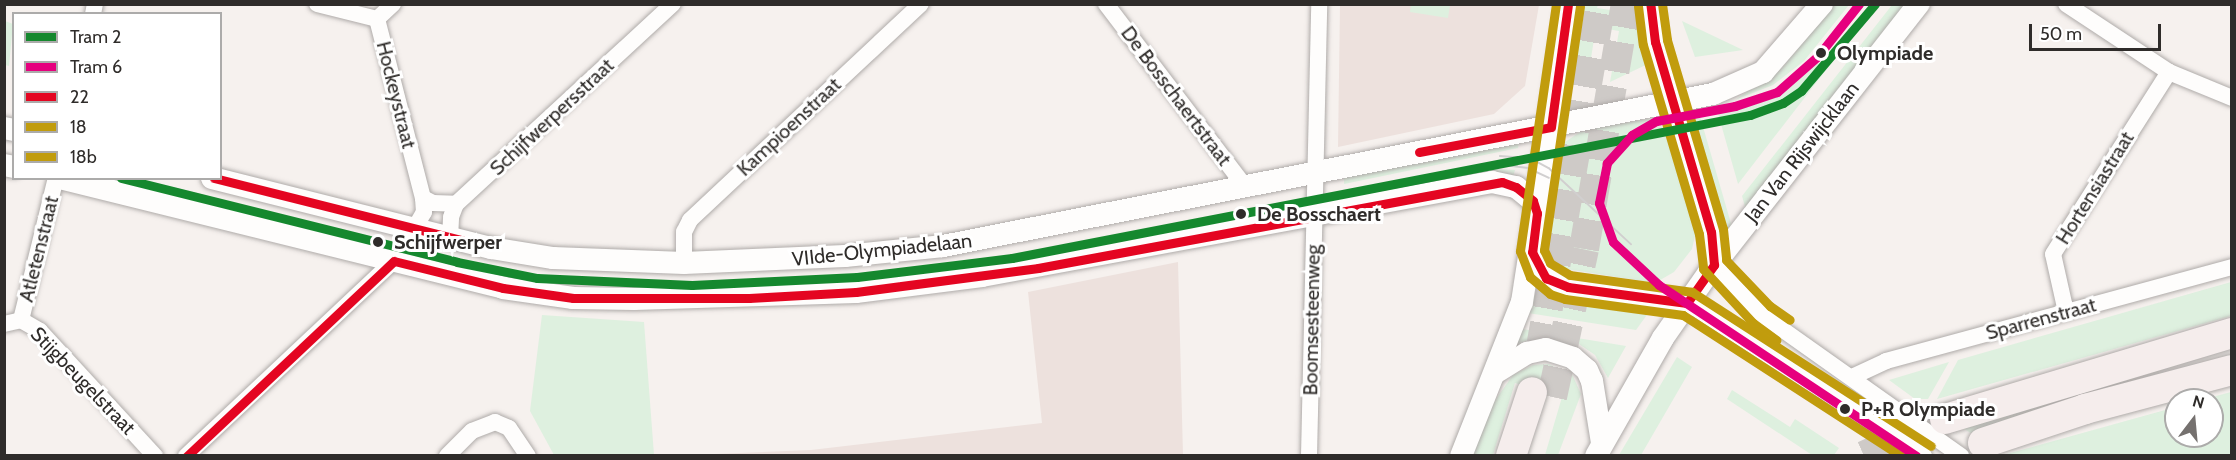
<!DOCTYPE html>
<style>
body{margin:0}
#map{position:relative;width:2236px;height:460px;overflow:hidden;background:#f6f1ee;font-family:Cabin,sans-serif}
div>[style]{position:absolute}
.built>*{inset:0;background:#ede1dd}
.green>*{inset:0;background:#def0df}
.highway-tunnel>*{height:30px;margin-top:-15px;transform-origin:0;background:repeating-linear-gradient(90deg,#cecac7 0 30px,transparent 0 45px)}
.roads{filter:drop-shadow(0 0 2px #afaba9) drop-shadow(0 0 2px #afaba9)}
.street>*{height:16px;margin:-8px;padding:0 8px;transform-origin:8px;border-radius:8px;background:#fefdfc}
.secondary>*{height:22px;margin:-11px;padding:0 11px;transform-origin:11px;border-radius:11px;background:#fefdfc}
.highway>*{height:30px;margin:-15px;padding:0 15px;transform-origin:15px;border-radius:15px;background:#f5edec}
.tram>*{height:1.5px;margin:-0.75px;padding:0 0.75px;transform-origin:0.75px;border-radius:0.75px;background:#d1cfcf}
.bus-1>*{height:9px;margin:-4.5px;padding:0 4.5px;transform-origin:4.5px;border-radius:4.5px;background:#e40521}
.bus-2>*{height:9px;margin:-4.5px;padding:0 4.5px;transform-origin:4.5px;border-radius:4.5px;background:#c19c0d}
.bus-3>*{height:9px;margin:-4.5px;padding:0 4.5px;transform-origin:4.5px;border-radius:4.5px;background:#c19c0d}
.tram-1>*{height:9px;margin:-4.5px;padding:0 4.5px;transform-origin:4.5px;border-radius:4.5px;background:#15882e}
.tram-2>*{height:9px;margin:-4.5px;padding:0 4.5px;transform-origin:4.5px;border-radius:4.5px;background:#e6007e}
.dots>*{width:16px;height:16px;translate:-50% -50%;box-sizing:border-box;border:3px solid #fff;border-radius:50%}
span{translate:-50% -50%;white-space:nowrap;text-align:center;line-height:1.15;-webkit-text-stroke:6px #fff;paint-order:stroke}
.stop-label{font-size:20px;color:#2f2c2a;font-weight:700}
.left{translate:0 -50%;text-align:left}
.street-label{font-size:20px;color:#2f2c2a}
.frame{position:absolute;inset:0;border:6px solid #2f2c2a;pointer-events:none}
.legend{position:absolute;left:12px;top:12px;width:210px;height:168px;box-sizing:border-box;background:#fff;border:2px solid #acabaa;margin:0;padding:8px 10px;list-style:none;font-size:18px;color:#2f2c2a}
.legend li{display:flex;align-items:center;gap:12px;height:30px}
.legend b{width:30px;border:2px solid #acabaa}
.north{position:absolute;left:2164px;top:388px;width:60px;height:60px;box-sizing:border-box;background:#fff;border:2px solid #acabaa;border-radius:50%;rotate:16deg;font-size:16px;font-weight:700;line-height:24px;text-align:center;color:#2f2c2a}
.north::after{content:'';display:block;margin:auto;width:21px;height:27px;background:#75716f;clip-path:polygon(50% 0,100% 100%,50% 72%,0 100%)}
.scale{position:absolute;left:2029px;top:24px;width:132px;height:27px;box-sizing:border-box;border:3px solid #2f2c2a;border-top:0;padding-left:8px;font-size:18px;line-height:21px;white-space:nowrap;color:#2f2c2a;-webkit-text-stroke:4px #fff;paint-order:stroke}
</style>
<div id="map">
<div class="built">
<i style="clip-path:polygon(1340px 5px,1539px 5px,1525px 86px,1494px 114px,1338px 147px)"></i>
<i style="clip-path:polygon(1178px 262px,1183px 455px,690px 455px,811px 450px,1042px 423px,1028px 292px)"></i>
</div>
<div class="green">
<i style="clip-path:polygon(1411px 5px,1450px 5px,1448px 18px,1410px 12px)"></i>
<i style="clip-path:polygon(1577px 5px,1598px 5px,1597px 8px,1623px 12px,1625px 5px,1641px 5px,1652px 62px,1610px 82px,1619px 31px,1596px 27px,1587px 83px,1566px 83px)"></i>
<i style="clip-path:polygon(1834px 5px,1849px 5px,1804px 61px,1773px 85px,1735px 100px,1782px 68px)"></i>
<i style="clip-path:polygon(1892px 5px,1907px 5px,1746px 210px,1742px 196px)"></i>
<i style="clip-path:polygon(5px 21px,13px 24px,9px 66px,5px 65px)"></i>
<i style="clip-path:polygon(1682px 21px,1743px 50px,1695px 57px)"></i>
<i style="clip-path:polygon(1814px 60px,1826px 70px,1738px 184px,1717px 110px,1768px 97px)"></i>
<i style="clip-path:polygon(1697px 106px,1732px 227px,1723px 237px,1685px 109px)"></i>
<i style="clip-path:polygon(1648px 119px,1658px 122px,1671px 138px,1697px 227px,1692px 249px,1674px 272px,1655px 283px,1560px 268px,1550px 260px,1545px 238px,1559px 146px,1583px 130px)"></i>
<i style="clip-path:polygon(1519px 142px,1518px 148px,1344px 184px,1344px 176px)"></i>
<i style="clip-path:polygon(1492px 169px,1515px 170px,1513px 177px,1344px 202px,1344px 196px)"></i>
<i style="clip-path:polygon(2231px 282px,2231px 316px,1937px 399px,1958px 360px)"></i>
<i style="clip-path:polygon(1533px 295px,1649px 312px,1636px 330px,1528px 313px)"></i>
<i style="clip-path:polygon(542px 315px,644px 322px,654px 455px,554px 455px,530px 411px)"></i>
<i style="clip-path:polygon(1522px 329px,1626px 346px,1608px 378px,1595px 355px,1573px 340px,1546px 335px,1516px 344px)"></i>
<i style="clip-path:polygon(1677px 357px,1692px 367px,1641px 455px,1619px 455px)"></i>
<i style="clip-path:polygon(1949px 362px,1928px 399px,1915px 399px,1889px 380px)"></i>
<i style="clip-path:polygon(1548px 364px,1572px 374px,1581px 394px,1558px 455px,1545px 455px,1562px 397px,1515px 383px,1493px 455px,1471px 456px,1491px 406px,1513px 375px,1533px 365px)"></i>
<i style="clip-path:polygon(1732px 390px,1790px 427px,1795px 419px,1839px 448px,1834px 455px,1812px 455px,1727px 399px)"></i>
<i style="clip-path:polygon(2231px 392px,2231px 455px,2003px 455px,2176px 407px,2176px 436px,2212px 436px,2212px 400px,2201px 400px)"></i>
<i style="clip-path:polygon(2046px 402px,2048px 406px,1971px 433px,1957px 425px)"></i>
</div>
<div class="highway-tunnel">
<i style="left:1540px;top:353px;width:354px;rotate:-80.1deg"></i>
<i style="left:1552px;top:397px;width:151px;rotate:-77.8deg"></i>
<i style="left:1584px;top:249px;width:249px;rotate:-80.3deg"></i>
<i style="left:1864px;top:456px;width:89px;rotate:-24.6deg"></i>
</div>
<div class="roads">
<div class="street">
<i style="left:317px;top:4px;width:62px;rotate:14deg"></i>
<i style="left:377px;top:19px;width:185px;rotate:75.6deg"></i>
<i style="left:423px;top:198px;width:14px;rotate:86deg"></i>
<i style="left:424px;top:212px;width:20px;rotate:120deg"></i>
<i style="left:1106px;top:4px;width:231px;rotate:52.7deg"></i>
<i style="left:2066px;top:4px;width:123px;rotate:33.4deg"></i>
<i style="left:2169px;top:72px;width:68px;rotate:22.4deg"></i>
<i style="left:93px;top:14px;width:10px;rotate:-79deg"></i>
<i style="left:377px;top:19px;width:22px;rotate:-43deg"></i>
<i style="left:423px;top:198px;width:11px;rotate:27deg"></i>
<i style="left:433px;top:203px;width:23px;rotate:2deg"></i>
<i style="left:450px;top:238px;width:21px;rotate:-87deg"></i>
<i style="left:451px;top:217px;width:14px;rotate:-69deg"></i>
<i style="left:456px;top:204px;width:295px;rotate:-42.7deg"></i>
<i style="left:684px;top:263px;width:31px;rotate:-90deg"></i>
<i style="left:684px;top:232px;width:13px;rotate:-63deg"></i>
<i style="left:690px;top:220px;width:316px;rotate:-43.1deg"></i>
<i style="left:1714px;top:265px;width:69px;rotate:46.2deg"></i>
<i style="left:1762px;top:315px;width:244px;rotate:35.3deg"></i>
<i style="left:1687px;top:303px;width:282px;rotate:32.8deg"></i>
<i style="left:2066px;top:312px;width:59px;rotate:-102.6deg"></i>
<i style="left:2053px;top:254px;width:216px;rotate:-57.5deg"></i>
<i style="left:21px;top:320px;width:146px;rotate:-76.2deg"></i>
<i style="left:4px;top:324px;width:17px;rotate:-13deg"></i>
<i style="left:21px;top:320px;width:22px;rotate:30deg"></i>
<i style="left:40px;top:331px;width:170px;rotate:47.4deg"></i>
<i style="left:1852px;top:377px;width:38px;rotate:-25deg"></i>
<i style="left:1886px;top:361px;width:359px;rotate:-15.2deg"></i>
<i style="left:186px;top:456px;width:285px;rotate:-43.2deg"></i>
<i style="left:447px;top:456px;width:35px;rotate:-45deg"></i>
<i style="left:472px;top:431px;width:25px;rotate:-21deg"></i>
<i style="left:495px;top:422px;width:15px;rotate:23deg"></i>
<i style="left:509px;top:428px;width:34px;rotate:56deg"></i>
<i style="left:1309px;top:456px;width:452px;rotate:-88.7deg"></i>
</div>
<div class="secondary">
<i style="left:1650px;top:4px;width:38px;rotate:83deg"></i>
<i style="left:1655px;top:42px;width:198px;rotate:73.6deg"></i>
<i style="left:1711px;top:232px;width:33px;rotate:85deg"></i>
<i style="left:4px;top:128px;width:10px;rotate:11deg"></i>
<i style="left:4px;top:165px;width:10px;rotate:11deg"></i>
<i style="left:60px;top:178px;width:456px;rotate:13.9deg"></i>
<i style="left:503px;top:288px;width:71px;rotate:8.1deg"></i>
<i style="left:573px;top:298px;width:61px;rotate:0.9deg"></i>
<i style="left:634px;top:299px;width:222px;rotate:-1.8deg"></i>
<i style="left:856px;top:292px;width:127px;rotate:-7.2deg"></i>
<i style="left:982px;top:276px;width:519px;rotate:-10.44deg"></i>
<i style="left:1492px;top:182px;width:25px;rotate:12deg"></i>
<i style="left:1516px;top:187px;width:22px;rotate:39deg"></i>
<i style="left:1533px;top:201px;width:13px;rotate:72deg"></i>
<i style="left:212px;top:178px;width:288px;rotate:14.1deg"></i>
<i style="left:491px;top:248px;width:63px;rotate:9.2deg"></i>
<i style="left:553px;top:258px;width:131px;rotate:2.2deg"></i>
<i style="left:684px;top:263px;width:161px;rotate:-2.5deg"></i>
<i style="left:845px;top:256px;width:99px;rotate:-5.8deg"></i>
<i style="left:943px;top:246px;width:785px;rotate:-11.17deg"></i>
<i style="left:1713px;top:94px;width:55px;rotate:-23.7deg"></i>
<i style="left:1763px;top:72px;width:90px;rotate:-49.1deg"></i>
<i style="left:1532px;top:252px;width:20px;rotate:66deg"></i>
<i style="left:1540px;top:270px;width:21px;rotate:41deg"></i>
<i style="left:1556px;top:284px;width:132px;rotate:8.3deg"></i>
<i style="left:1495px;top:373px;width:38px;rotate:-32deg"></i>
<i style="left:1527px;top:353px;width:19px;rotate:-12deg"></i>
<i style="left:1546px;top:349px;width:28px;rotate:18deg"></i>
<i style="left:1573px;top:358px;width:18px;rotate:41deg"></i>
<i style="left:1587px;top:370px;width:12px;rotate:66deg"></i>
<i style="left:1592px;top:381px;width:63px;rotate:80.8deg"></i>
<i style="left:1461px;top:456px;width:166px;rotate:-68.4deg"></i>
<i style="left:1522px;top:302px;width:302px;rotate:-81.2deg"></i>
<i style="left:1596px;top:456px;width:136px;rotate:-60.4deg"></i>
<i style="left:1663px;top:338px;width:89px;rotate:-55.1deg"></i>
<i style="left:1714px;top:265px;width:332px;rotate:-51.9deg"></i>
</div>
<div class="highway">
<i style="left:1945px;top:419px;width:300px;rotate:-16.7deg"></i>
<i style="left:1983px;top:443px;width:108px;rotate:-18.4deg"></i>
<i style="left:2085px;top:409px;width:152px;rotate:-14.9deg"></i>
<i style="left:1511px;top:456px;width:67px;rotate:-71.8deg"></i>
</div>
</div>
<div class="tram">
<i style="left:1500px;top:156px;width:30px;rotate:4deg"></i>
<i style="left:1530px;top:158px;width:21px;rotate:28deg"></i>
<i style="left:1549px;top:168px;width:112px;rotate:42.8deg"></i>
<i style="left:1504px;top:165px;width:24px;rotate:7deg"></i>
<i style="left:1528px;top:168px;width:23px;rotate:25deg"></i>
</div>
<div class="bus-1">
<i style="left:1419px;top:152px;width:134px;rotate:-10.7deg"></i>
<i style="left:1551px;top:127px;width:124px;rotate:-82.1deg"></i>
<i style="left:214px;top:178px;width:262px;rotate:14.1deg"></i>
<i style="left:187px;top:456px;width:284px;rotate:-43.3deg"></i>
<i style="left:394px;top:261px;width:112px;rotate:13.9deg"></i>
<i style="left:503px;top:288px;width:71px;rotate:8.1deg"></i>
<i style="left:573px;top:298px;width:176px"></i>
<i style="left:749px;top:298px;width:107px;rotate:-3.2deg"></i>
<i style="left:856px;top:292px;width:184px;rotate:-7.5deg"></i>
<i style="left:1038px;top:268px;width:472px;rotate:-10.5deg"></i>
<i style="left:1502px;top:182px;width:15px;rotate:20deg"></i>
<i style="left:1516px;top:187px;width:22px;rotate:39deg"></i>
<i style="left:1533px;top:201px;width:13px;rotate:72deg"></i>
<i style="left:1537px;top:213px;width:39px;rotate:97deg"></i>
<i style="left:1532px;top:252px;width:30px;rotate:62deg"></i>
<i style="left:1546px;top:278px;width:24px;rotate:22deg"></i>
<i style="left:1568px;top:287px;width:120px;rotate:7.7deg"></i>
<i style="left:1687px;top:303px;width:47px;rotate:-54.6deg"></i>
<i style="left:1714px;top:265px;width:33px;rotate:-95deg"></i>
<i style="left:1711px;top:232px;width:198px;rotate:-106.4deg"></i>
<i style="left:1655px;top:42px;width:38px;rotate:-97deg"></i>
</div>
<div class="bus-2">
<i style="left:1556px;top:4px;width:250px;rotate:98.3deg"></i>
<i style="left:1520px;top:251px;width:28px;rotate:69deg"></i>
<i style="left:1530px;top:277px;width:26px;rotate:40deg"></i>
<i style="left:1550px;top:294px;width:16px;rotate:18deg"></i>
<i style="left:1565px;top:299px;width:119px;rotate:7.7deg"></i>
<i style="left:1683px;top:315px;width:260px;rotate:32.9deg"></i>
<i style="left:1638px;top:6px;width:39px;rotate:83deg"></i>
<i style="left:1643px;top:45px;width:197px;rotate:73.5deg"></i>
<i style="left:1699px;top:234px;width:35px;rotate:83deg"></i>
<i style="left:1703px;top:269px;width:74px;rotate:47.2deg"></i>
<i style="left:1753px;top:323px;width:29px;rotate:36deg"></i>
</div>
<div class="bus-3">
<i style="left:1662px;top:4px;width:36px;rotate:82deg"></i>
<i style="left:1667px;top:40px;width:197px;rotate:73.5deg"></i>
<i style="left:1723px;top:229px;width:31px;rotate:84deg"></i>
<i style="left:1726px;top:260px;width:64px;rotate:46.3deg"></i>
<i style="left:1770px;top:306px;width:24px;rotate:35deg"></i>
<i style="left:1580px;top:6px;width:247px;rotate:98.4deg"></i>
<i style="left:1544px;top:250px;width:14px;rotate:65deg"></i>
<i style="left:1550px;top:263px;width:23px;rotate:31deg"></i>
<i style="left:1570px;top:275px;width:123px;rotate:7.9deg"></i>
<i style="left:1692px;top:292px;width:284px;rotate:32.8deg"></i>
</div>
<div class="tram-1">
<i style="left:121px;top:178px;width:346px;rotate:14deg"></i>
<i style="left:457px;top:262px;width:82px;rotate:11.3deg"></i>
<i style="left:537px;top:278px;width:155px;rotate:2.6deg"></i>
<i style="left:692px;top:285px;width:165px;rotate:-2.8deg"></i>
<i style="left:857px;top:277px;width:156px;rotate:-7deg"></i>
<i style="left:1012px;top:258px;width:752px;rotate:-10.97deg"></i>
<i style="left:1750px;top:115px;width:35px;rotate:-20deg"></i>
<i style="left:1783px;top:103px;width:22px;rotate:-34deg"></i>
<i style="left:1801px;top:91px;width:114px;rotate:-49.6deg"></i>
</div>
<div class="tram-2">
<i style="left:1859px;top:4px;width:66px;rotate:128.3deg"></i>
<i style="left:1818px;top:56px;width:55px;rotate:138.7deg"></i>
<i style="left:1777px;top:92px;width:44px;rotate:161.6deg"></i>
<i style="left:1735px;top:106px;width:80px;rotate:169.2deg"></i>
<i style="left:1656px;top:121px;width:28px;rotate:150deg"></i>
<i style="left:1632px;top:135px;width:38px;rotate:132deg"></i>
<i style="left:1607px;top:163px;width:41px;rotate:101.3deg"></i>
<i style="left:1599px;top:203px;width:41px;rotate:70.3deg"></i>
<i style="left:1613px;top:242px;width:63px;rotate:43.1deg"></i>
<i style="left:1659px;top:285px;width:309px;rotate:33.6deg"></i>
</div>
<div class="dots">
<i style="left:1821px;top:53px;background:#2f2c2a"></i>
<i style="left:1241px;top:214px;background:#2f2c2a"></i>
<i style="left:378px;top:242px;background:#2f2c2a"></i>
<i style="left:1845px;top:409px;background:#2f2c2a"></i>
</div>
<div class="stop-label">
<span class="left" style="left:1837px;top:53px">Olympiade</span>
<span class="left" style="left:1257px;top:214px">De Bosschaert</span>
<span class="left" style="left:394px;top:242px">Schijfwerper</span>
<span class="left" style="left:1861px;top:409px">P+R Olympiade</span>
</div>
<div class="street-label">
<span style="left:396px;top:95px;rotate:76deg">Hockeystraat</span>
<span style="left:1176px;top:96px;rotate:53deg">De Bosschaertstraat</span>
<span style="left:552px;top:117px;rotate:-43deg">Schijfwerpersstraat</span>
<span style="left:789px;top:127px;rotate:-43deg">Kampioenstraat</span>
<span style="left:1802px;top:152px;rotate:-52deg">Jan Van Rijswijcklaan</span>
<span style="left:2095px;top:188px;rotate:-58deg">Hortensiastraat</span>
<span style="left:39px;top:249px;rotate:-76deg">Atletenstraat</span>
<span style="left:882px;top:250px;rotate:-6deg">VIIde-Olympiadelaan</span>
<span style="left:2041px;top:319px;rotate:-15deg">Sparrenstraat</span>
<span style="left:1312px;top:320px;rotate:-89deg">Boomsesteenweg</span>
<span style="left:83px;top:381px;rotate:46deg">Stijgbeugelstraat</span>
</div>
<div class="frame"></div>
<ul class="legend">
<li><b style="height:8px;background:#15882e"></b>Tram 2</li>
<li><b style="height:8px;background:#e6007e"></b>Tram 6</li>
<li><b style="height:8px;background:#e40521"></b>22</li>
<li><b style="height:8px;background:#c19c0d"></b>18</li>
<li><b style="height:8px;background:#c19c0d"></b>18b</li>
</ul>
<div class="north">N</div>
<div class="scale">50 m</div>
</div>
